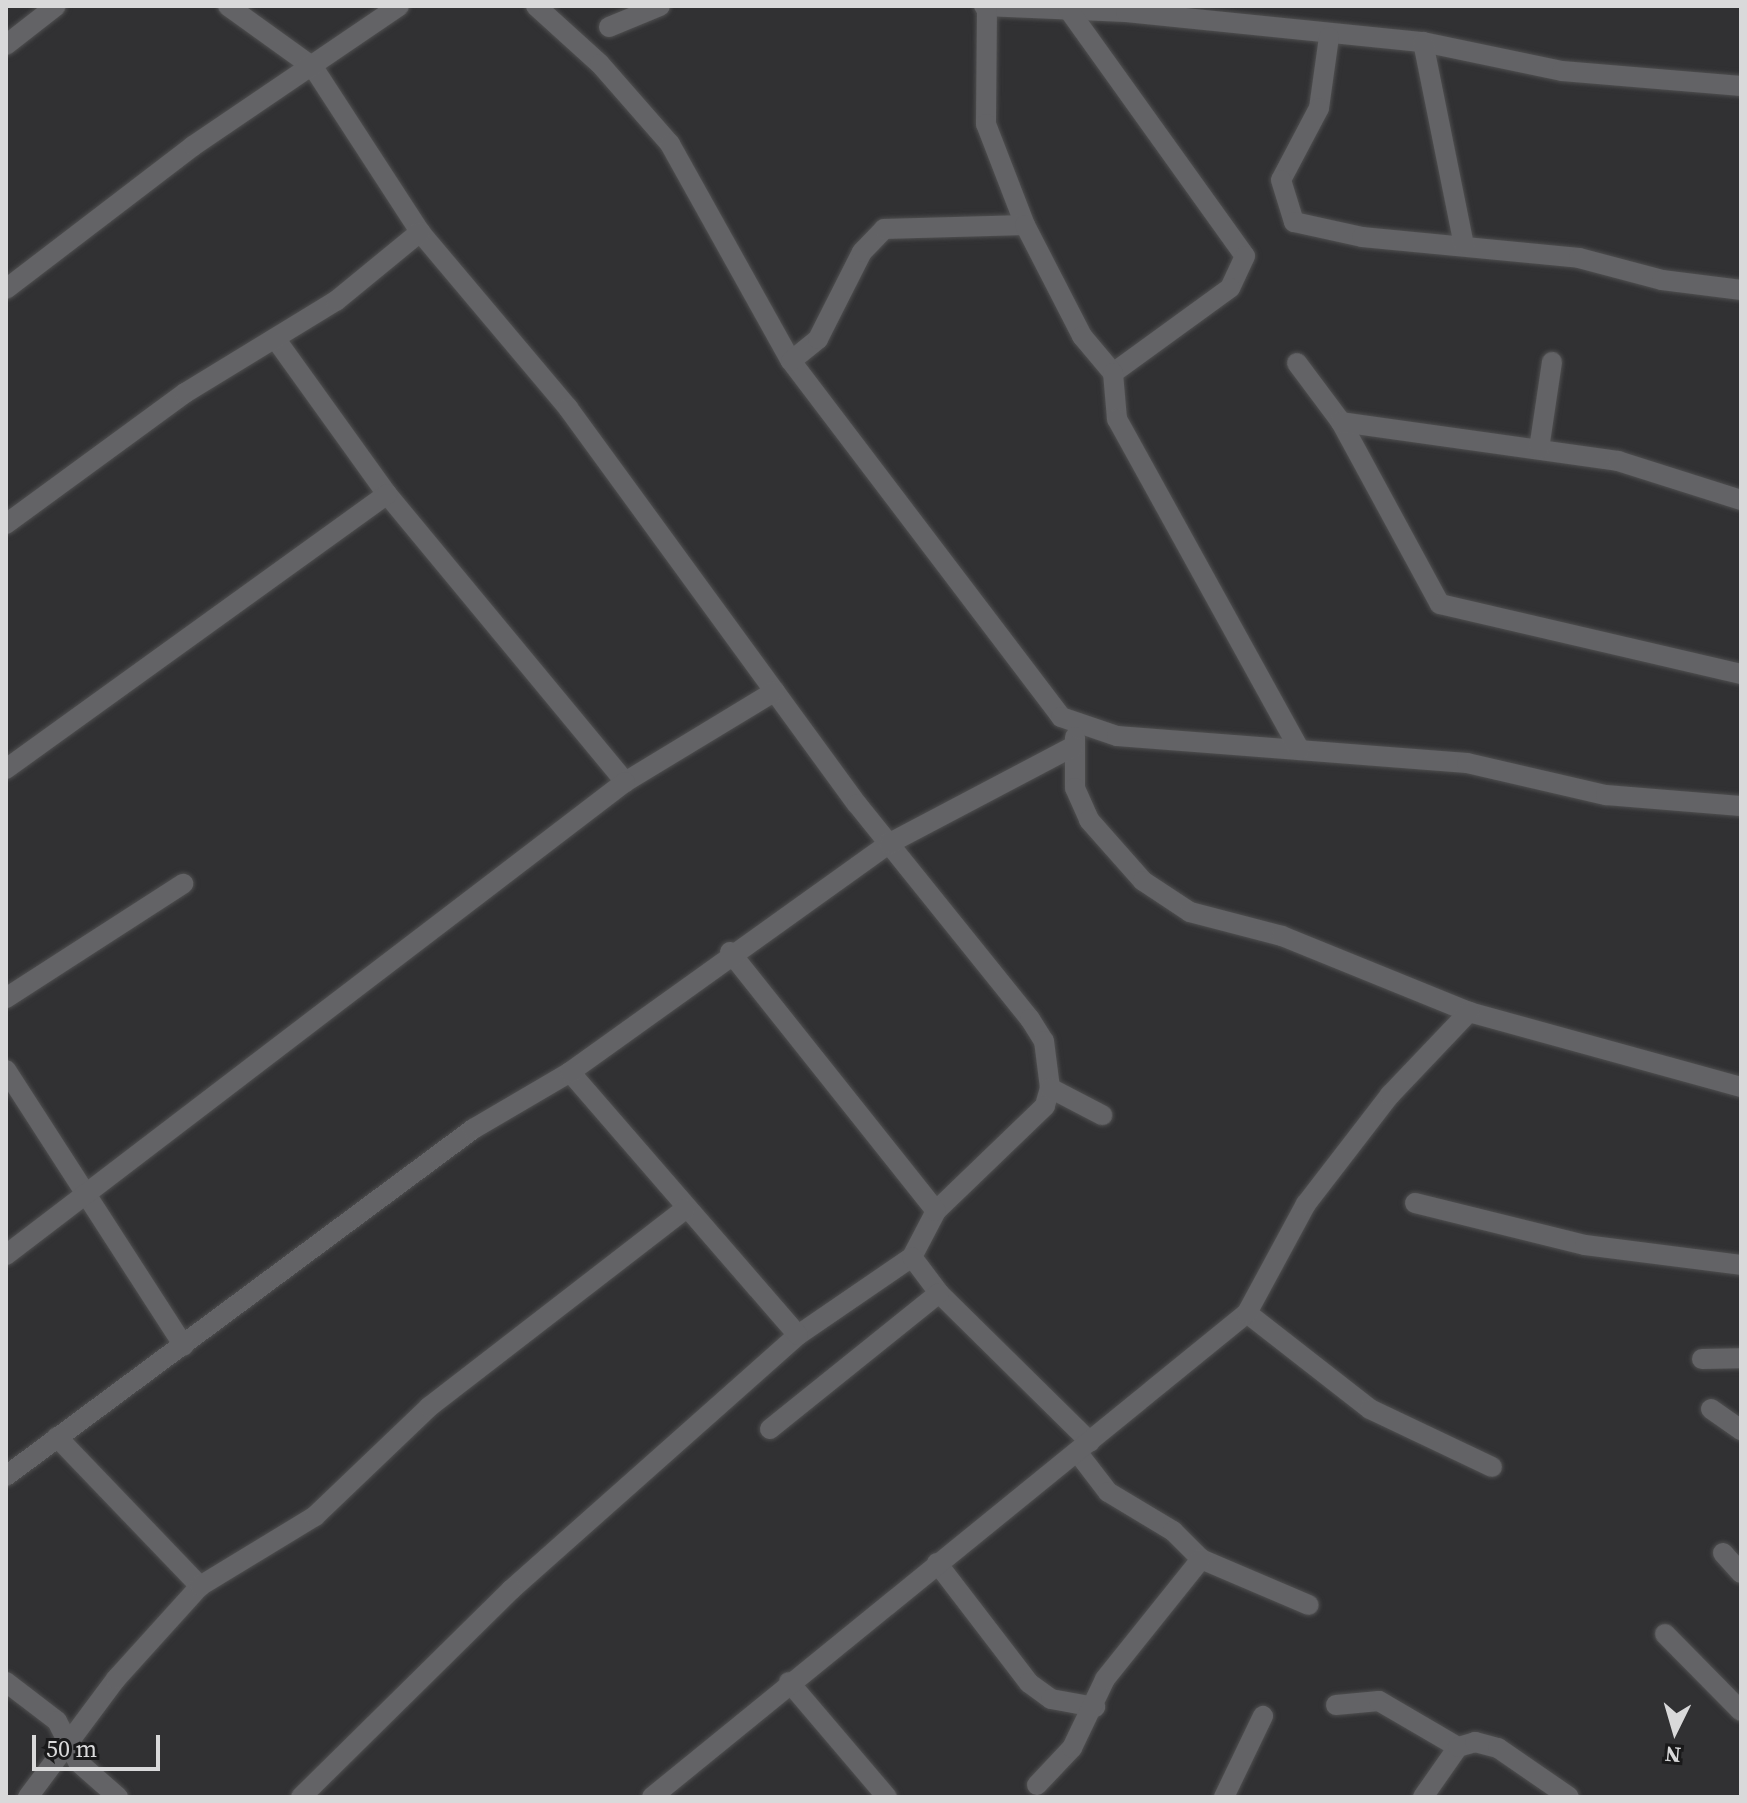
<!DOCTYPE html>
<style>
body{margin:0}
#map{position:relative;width:1747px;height:1803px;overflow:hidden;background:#313133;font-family:"Source Serif 4",serif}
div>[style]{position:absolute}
.roads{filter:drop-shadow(0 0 2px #4f4f50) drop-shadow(0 0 2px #4f4f50)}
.minor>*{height:20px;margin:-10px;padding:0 10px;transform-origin:10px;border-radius:10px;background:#636366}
span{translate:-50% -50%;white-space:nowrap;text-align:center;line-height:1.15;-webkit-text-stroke:6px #19191a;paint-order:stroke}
.frame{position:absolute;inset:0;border:8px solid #d9d9da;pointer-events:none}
.north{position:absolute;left:1635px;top:1691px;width:80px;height:80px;-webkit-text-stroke:6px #19191a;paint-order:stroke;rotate:185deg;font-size:22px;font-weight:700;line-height:32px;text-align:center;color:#d9d9da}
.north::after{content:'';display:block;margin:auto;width:28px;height:36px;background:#d9d9da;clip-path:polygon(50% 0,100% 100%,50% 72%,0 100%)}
.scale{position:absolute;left:32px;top:1735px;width:128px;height:36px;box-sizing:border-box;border:4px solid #d9d9da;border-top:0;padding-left:10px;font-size:24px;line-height:28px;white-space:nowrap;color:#d9d9da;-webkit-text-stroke:6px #19191a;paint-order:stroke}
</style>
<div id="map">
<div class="roads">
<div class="minor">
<i style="left:228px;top:6px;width:105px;rotate:35.7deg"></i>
<i style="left:313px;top:67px;width:197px;rotate:57deg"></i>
<i style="left:420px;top:232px;width:230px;rotate:49.9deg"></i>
<i style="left:568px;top:408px;width:490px;rotate:53.9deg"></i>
<i style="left:857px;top:804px;width:276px;rotate:51.2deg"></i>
<i style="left:1030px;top:1019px;width:26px;rotate:58deg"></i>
<i style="left:1044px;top:1041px;width:47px;rotate:82.7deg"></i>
<i style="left:1050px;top:1088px;width:19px;rotate:106deg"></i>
<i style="left:1045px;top:1106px;width:151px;rotate:136.1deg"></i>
<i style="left:936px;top:1211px;width:52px;rotate:117.6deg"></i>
<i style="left:912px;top:1257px;width:138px;rotate:145.6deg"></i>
<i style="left:798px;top:1335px;width:384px;rotate:138.4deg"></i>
<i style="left:511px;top:1590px;width:295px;rotate:135.4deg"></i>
<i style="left:536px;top:6px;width:86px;rotate:42.2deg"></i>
<i style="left:600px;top:64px;width:106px;rotate:48.8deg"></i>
<i style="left:670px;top:144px;width:248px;rotate:60.9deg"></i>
<i style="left:791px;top:361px;width:447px;rotate:52.8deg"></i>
<i style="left:1061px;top:717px;width:59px;rotate:18.7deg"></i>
<i style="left:1117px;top:736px;width:351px;rotate:4.4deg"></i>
<i style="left:1467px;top:763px;width:143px;rotate:13deg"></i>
<i style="left:1606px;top:795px;width:135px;rotate:4.7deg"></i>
<i style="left:984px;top:6px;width:142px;rotate:2.4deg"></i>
<i style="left:1126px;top:12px;width:299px;rotate:5.8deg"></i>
<i style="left:1423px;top:42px;width:142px;rotate:11.8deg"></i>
<i style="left:1562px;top:71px;width:180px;rotate:4.8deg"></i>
<i style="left:987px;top:6px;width:118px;rotate:90.5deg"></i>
<i style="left:986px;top:124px;width:108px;rotate:68.9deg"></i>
<i style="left:1068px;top:9px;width:304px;rotate:54.4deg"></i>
<i style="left:1245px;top:256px;width:35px;rotate:115deg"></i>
<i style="left:1230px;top:288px;width:145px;rotate:144deg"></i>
<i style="left:609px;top:27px;width:55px;rotate:-22.4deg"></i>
<i style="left:1329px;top:37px;width:72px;rotate:98deg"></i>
<i style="left:1319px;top:108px;width:81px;rotate:117.8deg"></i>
<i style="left:1281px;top:180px;width:44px;rotate:72.8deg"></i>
<i style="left:1294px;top:222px;width:70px;rotate:12.4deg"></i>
<i style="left:1362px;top:237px;width:218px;rotate:5.5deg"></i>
<i style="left:1579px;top:258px;width:86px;rotate:14.8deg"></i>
<i style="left:1662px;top:280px;width:80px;rotate:7.2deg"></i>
<i style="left:1423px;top:42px;width:207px;rotate:78.6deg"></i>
<i style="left:6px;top:45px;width:63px;rotate:-38deg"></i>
<i style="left:6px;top:289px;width:235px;rotate:-37.4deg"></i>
<i style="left:193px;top:146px;width:249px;rotate:-34.2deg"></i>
<i style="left:277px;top:341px;width:188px;rotate:54.3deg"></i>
<i style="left:387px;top:494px;width:374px;rotate:50.4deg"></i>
<i style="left:625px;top:782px;width:175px;rotate:-31.2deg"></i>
<i style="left:791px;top:361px;width:35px;rotate:-39deg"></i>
<i style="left:818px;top:339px;width:97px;rotate:-63.2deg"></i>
<i style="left:862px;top:252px;width:32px;rotate:-46deg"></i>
<i style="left:884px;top:229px;width:141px;rotate:-1.6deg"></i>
<i style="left:1025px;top:225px;width:125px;rotate:62.8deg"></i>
<i style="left:1082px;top:336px;width:48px;rotate:50deg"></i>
<i style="left:1113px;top:373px;width:46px;rotate:85deg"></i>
<i style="left:1117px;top:419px;width:378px;rotate:61.1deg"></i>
<i style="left:1297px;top:363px;width:74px;rotate:53.3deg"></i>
<i style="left:1341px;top:422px;width:207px;rotate:61.5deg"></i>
<i style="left:1440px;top:604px;width:309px;rotate:13.1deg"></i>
<i style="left:1341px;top:422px;width:280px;rotate:8deg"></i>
<i style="left:1618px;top:461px;width:129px;rotate:17.6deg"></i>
<i style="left:1539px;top:449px;width:88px;rotate:-81.5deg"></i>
<i style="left:6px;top:524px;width:222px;rotate:-36.2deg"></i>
<i style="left:185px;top:393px;width:177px;rotate:-31.4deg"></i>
<i style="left:336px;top:301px;width:109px;rotate:-39.4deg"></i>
<i style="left:1075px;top:737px;width:51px;rotate:90deg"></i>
<i style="left:1075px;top:788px;width:35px;rotate:66deg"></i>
<i style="left:1089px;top:820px;width:81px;rotate:48.5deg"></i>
<i style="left:1143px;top:881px;width:56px;rotate:33.4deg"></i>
<i style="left:1190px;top:912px;width:95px;rotate:14.6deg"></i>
<i style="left:1282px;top:936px;width:202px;rotate:22.1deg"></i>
<i style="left:1469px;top:1012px;width:282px;rotate:15.4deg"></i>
<i style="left:6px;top:769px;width:470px;rotate:-35.8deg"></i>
<i style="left:730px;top:952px;width:331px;rotate:51.5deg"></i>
<i style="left:6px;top:998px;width:211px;rotate:-32.8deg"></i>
<i style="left:6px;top:1070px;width:328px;rotate:57.2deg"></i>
<i style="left:570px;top:1072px;width:348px;rotate:49.1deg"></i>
<i style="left:1050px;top:1088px;width:59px;rotate:27.4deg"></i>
<i style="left:1415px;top:1203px;width:175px;rotate:13.9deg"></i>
<i style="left:1585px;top:1245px;width:157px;rotate:7.3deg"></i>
<i style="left:6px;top:1255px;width:779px;rotate:-37.38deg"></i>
<i style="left:912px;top:1257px;width:45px;rotate:53.1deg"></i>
<i style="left:939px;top:1293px;width:212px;rotate:44.6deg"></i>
<i style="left:1247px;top:1313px;width:156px;rotate:38deg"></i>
<i style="left:1370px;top:1409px;width:135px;rotate:25.4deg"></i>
<i style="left:1702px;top:1359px;width:39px;rotate:-1deg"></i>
<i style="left:1711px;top:1409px;width:37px;rotate:35deg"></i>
<i style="left:770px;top:1429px;width:217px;rotate:-38.8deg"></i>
<i style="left:57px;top:1437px;width:207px;rotate:46.2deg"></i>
<i style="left:1078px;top:1453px;width:49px;rotate:52.4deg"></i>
<i style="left:1108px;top:1492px;width:76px;rotate:31deg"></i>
<i style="left:1173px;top:1531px;width:40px;rotate:45deg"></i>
<i style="left:1201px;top:1559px;width:117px;rotate:23.1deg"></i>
<i style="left:6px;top:1476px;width:582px;rotate:-36.61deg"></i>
<i style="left:473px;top:1129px;width:113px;rotate:-30.4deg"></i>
<i style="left:570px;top:1072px;width:393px;rotate:-35.6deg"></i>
<i style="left:890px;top:843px;width:208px;rotate:-27.8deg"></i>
<i style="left:1723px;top:1553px;width:27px;rotate:48deg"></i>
<i style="left:937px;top:1563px;width:151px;rotate:52.5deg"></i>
<i style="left:1029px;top:1683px;width:27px;rotate:36deg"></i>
<i style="left:1051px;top:1699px;width:45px;rotate:10.3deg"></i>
<i style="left:1665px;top:1634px;width:108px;rotate:45.4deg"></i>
<i style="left:6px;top:1682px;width:64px;rotate:37.4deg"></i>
<i style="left:57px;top:1721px;width:46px;rotate:62.9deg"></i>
<i style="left:78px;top:1762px;width:53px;rotate:41.2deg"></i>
<i style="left:789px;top:1682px;width:151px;rotate:49.6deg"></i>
<i style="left:1336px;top:1705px;width:43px;rotate:-5.3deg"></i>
<i style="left:1379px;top:1701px;width:91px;rotate:30.2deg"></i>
<i style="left:1037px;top:1785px;width:51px;rotate:-46.6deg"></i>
<i style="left:1072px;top:1748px;width:76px;rotate:-64.4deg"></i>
<i style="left:1105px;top:1679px;width:154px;rotate:-51.3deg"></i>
<i style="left:28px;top:1797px;width:147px;rotate:-53.3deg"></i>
<i style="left:116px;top:1679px;width:125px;rotate:-47.9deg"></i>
<i style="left:200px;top:1586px;width:135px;rotate:-31.3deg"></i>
<i style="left:315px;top:1516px;width:158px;rotate:-43.7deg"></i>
<i style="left:429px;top:1407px;width:324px;rotate:-37.7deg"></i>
<i style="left:652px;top:1797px;width:767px;rotate:-39.13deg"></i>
<i style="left:1247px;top:1313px;width:124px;rotate:-61.6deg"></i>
<i style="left:1306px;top:1204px;width:138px;rotate:-52.4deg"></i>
<i style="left:1390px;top:1095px;width:115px;rotate:-46.4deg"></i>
<i style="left:1224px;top:1797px;width:90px;rotate:-64.3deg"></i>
<i style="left:1423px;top:1797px;width:61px;rotate:-55deg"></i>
<i style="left:1458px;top:1747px;width:18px;rotate:-16deg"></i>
<i style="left:1475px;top:1742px;width:24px;rotate:15deg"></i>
<i style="left:1498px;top:1748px;width:86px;rotate:34.6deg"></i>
</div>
</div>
<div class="frame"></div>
<div class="north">N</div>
<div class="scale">50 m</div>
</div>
